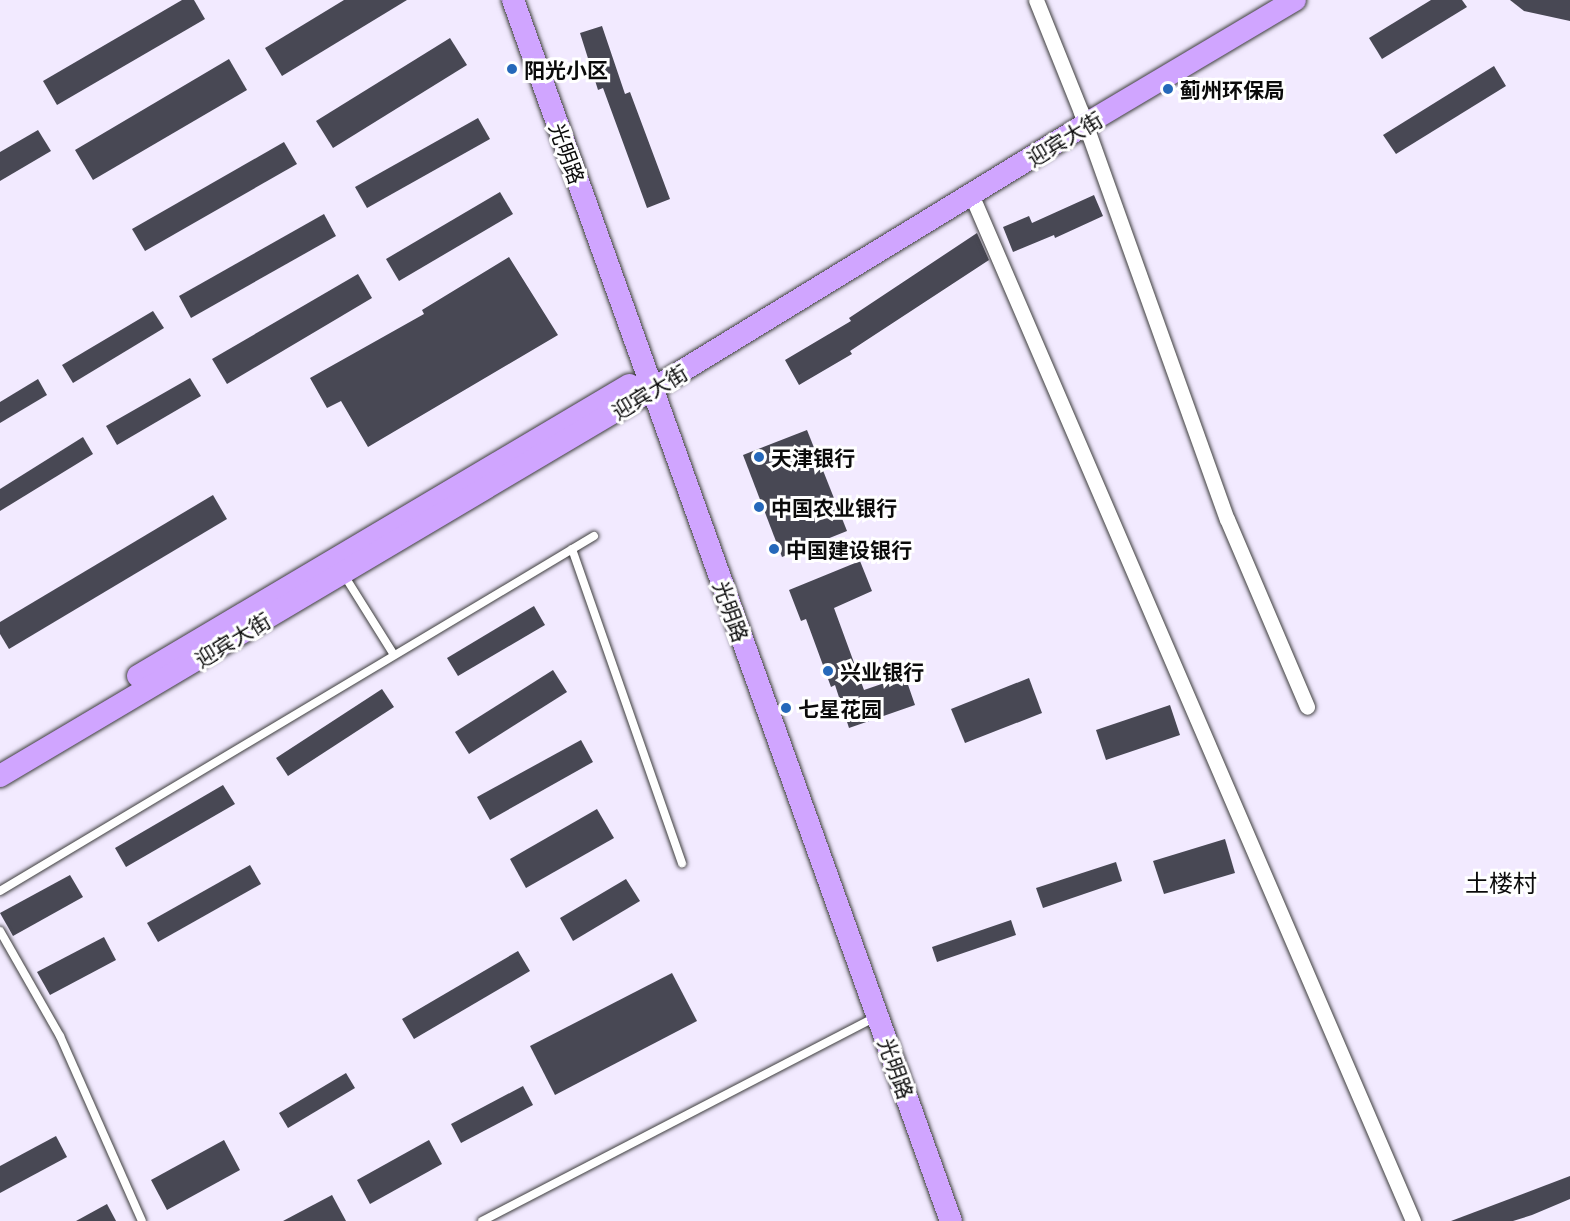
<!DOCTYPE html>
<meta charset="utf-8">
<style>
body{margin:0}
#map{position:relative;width:1570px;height:1221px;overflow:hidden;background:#f2eaff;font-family:Literata,"Noto Sans SC",serif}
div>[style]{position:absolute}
.building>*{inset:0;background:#484854}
.roads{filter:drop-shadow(0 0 2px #3e3e3e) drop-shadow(0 0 2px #3e3e3e)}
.lane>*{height:8px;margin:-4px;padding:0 4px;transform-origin:4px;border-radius:4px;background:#fff}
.street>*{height:15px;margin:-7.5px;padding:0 7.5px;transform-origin:7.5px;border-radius:7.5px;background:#fff}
.secondary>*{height:22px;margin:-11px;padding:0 11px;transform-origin:11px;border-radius:11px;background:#d0a5ff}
.dots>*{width:16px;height:16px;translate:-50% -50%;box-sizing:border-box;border:3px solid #fff;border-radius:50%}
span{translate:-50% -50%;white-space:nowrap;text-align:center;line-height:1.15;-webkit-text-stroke:6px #fff;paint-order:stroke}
.poi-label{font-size:21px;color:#0b0b0b;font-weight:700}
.left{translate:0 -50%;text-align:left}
.street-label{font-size:21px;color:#0b0b0b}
.quarter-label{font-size:24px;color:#0b0b0b}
</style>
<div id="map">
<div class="building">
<i style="clip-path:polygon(182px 0,194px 0,205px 19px,57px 105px,43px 81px)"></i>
<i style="clip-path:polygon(344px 0,407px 0,282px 76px,265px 48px)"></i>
<i style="clip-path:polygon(1431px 0,1462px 0,1467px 7px,1382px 59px,1369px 38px)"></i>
<i style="clip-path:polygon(1510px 0,1570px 0,1570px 21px,1524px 11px)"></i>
<i style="clip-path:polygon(602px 26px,625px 94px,630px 92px,670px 199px,647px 208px,603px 88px,598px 90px,580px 33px)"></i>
<i style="clip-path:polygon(450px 38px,467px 65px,333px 148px,316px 121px)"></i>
<i style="clip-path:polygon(229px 59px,247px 90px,93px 180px,75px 150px)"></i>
<i style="clip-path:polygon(1494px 66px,1506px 86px,1396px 154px,1383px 135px)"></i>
<i style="clip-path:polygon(478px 118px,490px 139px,367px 208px,355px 187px)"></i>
<i style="clip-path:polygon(38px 130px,51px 151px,0 181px,0 152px)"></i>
<i style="clip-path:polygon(284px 142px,297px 164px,145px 251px,132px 229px)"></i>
<i style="clip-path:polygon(500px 192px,513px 214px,399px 281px,386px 259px)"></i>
<i style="clip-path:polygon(1094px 195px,1103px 216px,1055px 238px,1054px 235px,1013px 252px,1003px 227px,1029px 216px,1032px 223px)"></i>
<i style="clip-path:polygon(324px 214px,336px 236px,191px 318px,179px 296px)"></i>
<i style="clip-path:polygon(977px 233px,989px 260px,850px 351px,852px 354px,799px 385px,785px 360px,851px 321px,849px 318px)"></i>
<i style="clip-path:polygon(509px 257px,558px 335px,368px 447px,341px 401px,327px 408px,310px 378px,424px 314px,422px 310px)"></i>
<i style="clip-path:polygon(358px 274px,372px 298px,227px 384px,212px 359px)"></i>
<i style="clip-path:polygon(153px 311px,164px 328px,73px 383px,62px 365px)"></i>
<i style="clip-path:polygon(190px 378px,201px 396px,117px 445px,106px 426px)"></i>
<i style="clip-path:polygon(38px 379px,47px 395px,0 423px,0 402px)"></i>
<i style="clip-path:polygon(807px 430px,847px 531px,782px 557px,743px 455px)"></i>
<i style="clip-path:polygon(83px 437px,93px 454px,0 511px,0 489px)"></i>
<i style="clip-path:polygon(213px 495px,227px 519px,9px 649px,0 634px,0 622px)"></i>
<i style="clip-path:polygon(860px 561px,872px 591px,834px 608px,864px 690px,905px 676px,915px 705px,849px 728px,835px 685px,831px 687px,806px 619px,801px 621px,789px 590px)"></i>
<i style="clip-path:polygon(534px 606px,545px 625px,458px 676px,447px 658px)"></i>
<i style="clip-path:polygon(553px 670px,567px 692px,469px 754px,455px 732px)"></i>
<i style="clip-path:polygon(1029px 678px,1042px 713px,965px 743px,951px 709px)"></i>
<i style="clip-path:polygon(382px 689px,394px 707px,288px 776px,276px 758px)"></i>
<i style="clip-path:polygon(1170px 705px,1180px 735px,1106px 760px,1096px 730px)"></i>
<i style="clip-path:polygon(581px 740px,593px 762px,490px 820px,477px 797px)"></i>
<i style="clip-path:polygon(223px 785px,235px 804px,126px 867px,115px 848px)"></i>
<i style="clip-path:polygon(597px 809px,614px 838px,526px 888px,510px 859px)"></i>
<i style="clip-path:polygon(1225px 839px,1235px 873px,1164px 894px,1153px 861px)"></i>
<i style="clip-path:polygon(1116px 862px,1122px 881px,1043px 908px,1036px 888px)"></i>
<i style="clip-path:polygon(250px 865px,261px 884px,158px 942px,147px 923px)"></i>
<i style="clip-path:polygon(70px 875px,83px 897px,13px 936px,0 913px)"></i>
<i style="clip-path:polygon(626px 879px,640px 901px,573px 941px,560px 918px)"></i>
<i style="clip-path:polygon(1011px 920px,1016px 935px,937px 962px,932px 947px)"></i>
<i style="clip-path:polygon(104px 937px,116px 960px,50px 995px,37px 972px)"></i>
<i style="clip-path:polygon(518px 951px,530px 971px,414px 1039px,402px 1019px)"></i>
<i style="clip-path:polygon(672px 973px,697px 1021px,555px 1095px,530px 1046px)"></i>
<i style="clip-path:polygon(346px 1073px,355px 1088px,288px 1128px,279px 1113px)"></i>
<i style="clip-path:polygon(523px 1086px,533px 1105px,461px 1143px,451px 1124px)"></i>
<i style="clip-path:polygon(56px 1136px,67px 1157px,0 1193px,0 1166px)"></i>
<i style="clip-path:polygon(224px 1140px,240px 1170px,167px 1210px,151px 1180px)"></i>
<i style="clip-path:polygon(429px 1140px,442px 1164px,370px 1204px,357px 1180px)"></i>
<i style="clip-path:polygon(1570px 1176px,1570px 1199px,1532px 1215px,1513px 1221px,1451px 1221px)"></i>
<i style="clip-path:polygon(332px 1195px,346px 1221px,283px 1221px)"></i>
<i style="clip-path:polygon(107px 1204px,116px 1221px,76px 1221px)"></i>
</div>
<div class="roads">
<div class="lane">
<i style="left:572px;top:549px;width:333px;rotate:70.7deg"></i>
<i style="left:344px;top:575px;width:94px;rotate:58deg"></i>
<i style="left:0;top:891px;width:692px;rotate:-30.86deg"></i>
<i style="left:0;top:931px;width:121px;rotate:60.3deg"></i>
<i style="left:60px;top:1036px;width:202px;rotate:66.1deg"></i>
<i style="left:482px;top:1221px;width:445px;rotate:-27.4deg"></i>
</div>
<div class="street">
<i style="left:1036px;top:0;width:121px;rotate:68.1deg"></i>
<i style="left:1081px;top:112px;width:432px;rotate:70.3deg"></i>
<i style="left:1227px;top:519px;width:204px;rotate:66.9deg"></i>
<i style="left:971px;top:194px;width:1118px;rotate:66.71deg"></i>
</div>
<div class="secondary">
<i style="left:513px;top:0;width:1297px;rotate:70.27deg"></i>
<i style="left:138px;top:676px;width:571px;rotate:-30.65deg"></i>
<i style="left:0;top:776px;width:745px;rotate:-30.66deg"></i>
<i style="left:641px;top:396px;width:522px;rotate:-31.43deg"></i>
<i style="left:1086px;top:124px;width:243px;rotate:-30.7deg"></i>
</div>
</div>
<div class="dots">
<i style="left:512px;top:69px;background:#2568ba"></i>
<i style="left:1168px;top:89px;background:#2568ba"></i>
<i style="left:759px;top:457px;background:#2568ba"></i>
<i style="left:759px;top:507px;background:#2568ba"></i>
<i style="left:774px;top:549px;background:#2568ba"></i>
<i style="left:828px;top:671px;background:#2568ba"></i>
<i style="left:786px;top:708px;background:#2568ba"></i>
</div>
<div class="poi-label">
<span class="left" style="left:524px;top:69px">阳光小区</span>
<span class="left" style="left:1180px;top:89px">蓟州环保局</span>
<span class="left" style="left:771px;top:457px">天津银行</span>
<span class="left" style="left:771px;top:507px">中国农业银行</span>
<span class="left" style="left:786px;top:549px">中国建设银行</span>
<span class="left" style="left:840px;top:671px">兴业银行</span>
<span class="left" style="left:798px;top:708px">七星花园</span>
</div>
<div class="street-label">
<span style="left:1064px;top:138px;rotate:-31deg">迎宾大街</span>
<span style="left:568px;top:153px;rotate:70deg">光明路</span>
<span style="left:649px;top:391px;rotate:-31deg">迎宾大街</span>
<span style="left:732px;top:611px;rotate:70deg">光明路</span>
<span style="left:232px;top:639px;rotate:-31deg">迎宾大街</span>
<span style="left:897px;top:1068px;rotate:70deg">光明路</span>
</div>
<div class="quarter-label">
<span style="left:1501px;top:882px">土楼村</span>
</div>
</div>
